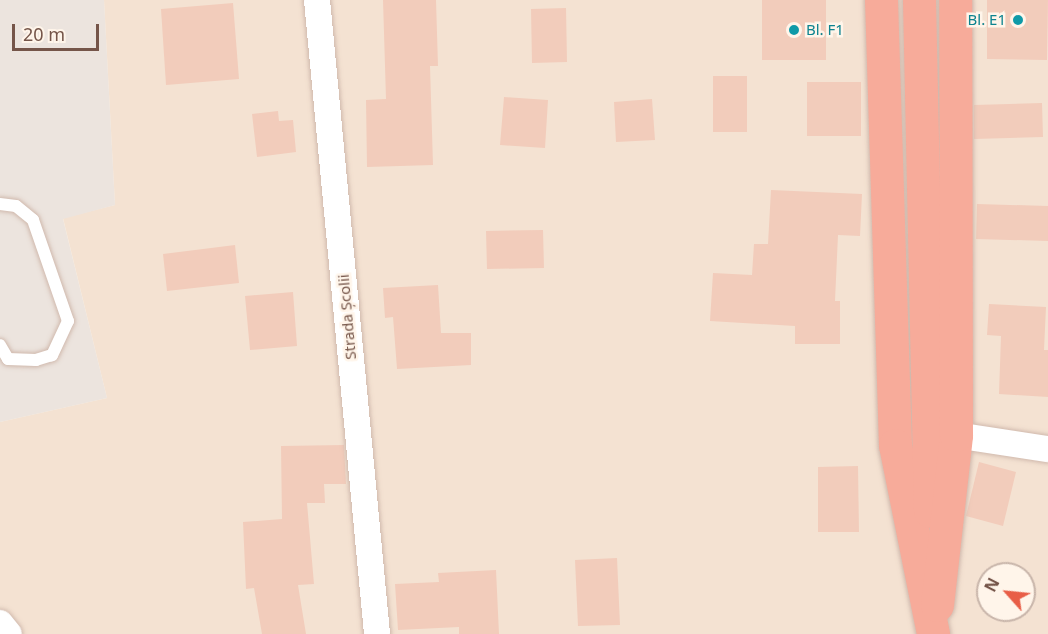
<!DOCTYPE html>
<meta charset="utf-8">
<style>
body{margin:0}
#map{position:relative;width:1048px;height:634px;overflow:hidden;background:#fcf1e4;font-family:"Noto Sans",sans-serif}
div>[style]{position:absolute}
.residential>*{inset:0;background:#f4e2d2}
.industrial>*{inset:0;background:#ece4de}
.building>*{inset:0;background:#f2ccbb}
.roads{filter:drop-shadow(0 0 2px #d0b9ad) drop-shadow(0 0 2px #d0b9ad)}
.lane>*{height:12px;margin:-6px;padding:0 6px;transform-origin:6px;border-radius:6px;background:#fff}
.street>*{height:26px;margin:-13px;padding:0 13px;transform-origin:13px;border-radius:13px;background:#fff}
.highway>*{height:33px;margin:-16.5px;padding:0 16.5px;transform-origin:16.5px;border-radius:16.5px;background:#f7ab9a}
.dots>*{width:16px;height:16px;translate:-50% -50%;box-sizing:border-box;border:3px solid #fff5ea;border-radius:50%}
span{translate:-50% -50%;white-space:nowrap;text-align:center;line-height:1.15;-webkit-text-stroke:5px #fff5ea;paint-order:stroke}
.culture-label{font-size:15px;color:#0d838f}
.right{translate:-100% -50%;text-align:right}
.left{translate:0 -50%;text-align:left}
.street-label{font-size:15px;color:#755549}
.north{position:absolute;left:976px;top:562px;width:60px;height:60px;box-sizing:border-box;background:#fff5ea;border:2px solid #c8b5aa;border-radius:50%;rotate:297deg;font-size:16px;font-weight:700;line-height:24px;text-align:center;color:#755549}
.north::after{content:'';display:block;margin:auto;width:21px;height:27px;background:#e85e47;clip-path:polygon(50% 0,100% 100%,50% 72%,0 100%)}
.scale{position:absolute;left:12px;top:24px;width:87px;height:27px;box-sizing:border-box;border:3px solid #755549;border-top:0;padding-left:8px;font-size:18px;line-height:21px;white-space:nowrap;color:#755549;-webkit-text-stroke:4px #fff5ea;paint-order:stroke}
</style>
<div id="map">
<div class="residential">
<i style="clip-path:polygon(evenodd,104px 0,1048px 0,1048px 634px,0 634px,0 422px,107px 398px,63px 218px,115px 205px,104px 0,988px 574px,1024px 574px,1024px 610px,988px 610px,988px 574px)"></i>
</div>
<div class="industrial">
<i style="clip-path:polygon(0 0,104px 0,115px 205px,63px 219px,107px 398px,0 422px)"></i>
</div>
<div class="building">
<i style="clip-path:polygon(383px 0,436px 0,438px 66px,430px 66px,433px 165px,367px 167px,366px 100px,386px 99px)"></i>
<i style="clip-path:polygon(762px 0,826px 0,826px 60px,762px 60px)"></i>
<i style="clip-path:polygon(987px 0,1048px 0,1047px 60px,987px 59px)"></i>
<i style="clip-path:polygon(233px 3px,239px 79px,166px 85px,161px 9px)"></i>
<i style="clip-path:polygon(566px 8px,567px 62px,532px 63px,531px 9px)"></i>
<i style="clip-path:polygon(713px 76px,747px 76px,747px 132px,713px 132px)"></i>
<i style="clip-path:polygon(807px 82px,861px 82px,861px 136px,807px 136px)"></i>
<i style="clip-path:polygon(504px 97px,548px 100px,545px 148px,500px 145px)"></i>
<i style="clip-path:polygon(652px 99px,655px 140px,616px 142px,614px 102px)"></i>
<i style="clip-path:polygon(1042px 103px,1043px 137px,974px 139px,974px 105px)"></i>
<i style="clip-path:polygon(278px 111px,279px 121px,293px 120px,296px 152px,257px 157px,252px 114px)"></i>
<i style="clip-path:polygon(771px 190px,862px 194px,860px 236px,838px 235px,835px 301px,840px 301px,840px 344px,795px 344px,795px 326px,710px 321px,713px 273px,752px 275px,754px 244px,768px 244px)"></i>
<i style="clip-path:polygon(977px 204px,1048px 206px,1048px 241px,976px 239px)"></i>
<i style="clip-path:polygon(543px 230px,544px 268px,487px 269px,486px 231px)"></i>
<i style="clip-path:polygon(235px 245px,239px 283px,167px 291px,163px 254px)"></i>
<i style="clip-path:polygon(438px 285px,441px 333px,471px 333px,471px 365px,397px 369px,393px 317px,385px 318px,383px 288px)"></i>
<i style="clip-path:polygon(293px 292px,297px 346px,250px 350px,245px 296px)"></i>
<i style="clip-path:polygon(989px 304px,1046px 307px,1044px 350px,1048px 350px,1048px 397px,999px 394px,1001px 336px,987px 335px)"></i>
<i style="clip-path:polygon(344px 445px,346px 484px,324px 484px,325px 503px,307px 503px,314px 584px,298px 585px,306px 634px,262px 634px,254px 588px,246px 589px,243px 522px,282px 519px,281px 446px)"></i>
<i style="clip-path:polygon(979px 462px,1016px 472px,1003px 526px,966px 516px)"></i>
<i style="clip-path:polygon(858px 466px,859px 532px,818px 532px,818px 467px)"></i>
<i style="clip-path:polygon(617px 558px,620px 625px,578px 626px,575px 560px)"></i>
<i style="clip-path:polygon(496px 570px,499px 634px,459px 634px,459px 627px,398px 630px,395px 584px,439px 582px,438px 573px)"></i>
</div>
<div class="roads">
<div class="lane">
<i style="left:0;top:204px;width:16px;rotate:7deg"></i>
<i style="left:16px;top:206px;width:22px;rotate:39deg"></i>
<i style="left:33px;top:220px;width:107px;rotate:70.9deg"></i>
<i style="left:68px;top:321px;width:38px;rotate:115deg"></i>
<i style="left:52px;top:355px;width:17px;rotate:163deg"></i>
<i style="left:36px;top:360px;width:28px;rotate:-178deg"></i>
<i style="left:8px;top:359px;width:16px;rotate:-120deg"></i>
</div>
<div class="street">
<i style="left:317px;top:0;width:637px;rotate:84.59deg"></i>
<i style="left:956px;top:435px;width:93px;rotate:8.7deg"></i>
<i style="left:0;top:623px;width:14px;rotate:51deg"></i>
</div>
<div class="highway">
<i style="left:881px;top:0;width:445px;rotate:88.2deg"></i>
<i style="left:895px;top:445px;width:193px;rotate:78.6deg"></i>
<i style="left:919px;top:0;width:511px;rotate:88.77deg"></i>
<i style="left:937px;top:605px;width:171px;rotate:-83.6deg"></i>
<i style="left:956px;top:435px;width:435px;rotate:-90.1deg"></i>
</div>
</div>
<div class="dots">
<i style="left:1018px;top:20px;background:#0f9aa8"></i>
<i style="left:794px;top:30px;background:#0f9aa8"></i>
</div>
<div class="culture-label">
<span class="right" style="left:1006px;top:20px">Bl. E1</span>
<span class="left" style="left:806px;top:30px">Bl. F1</span>
</div>
<div class="street-label">
<span style="left:347px;top:317px;rotate:-95deg">Strada Școlii</span>
</div>
<div class="north">N</div>
<div class="scale">20 m</div>
</div>
